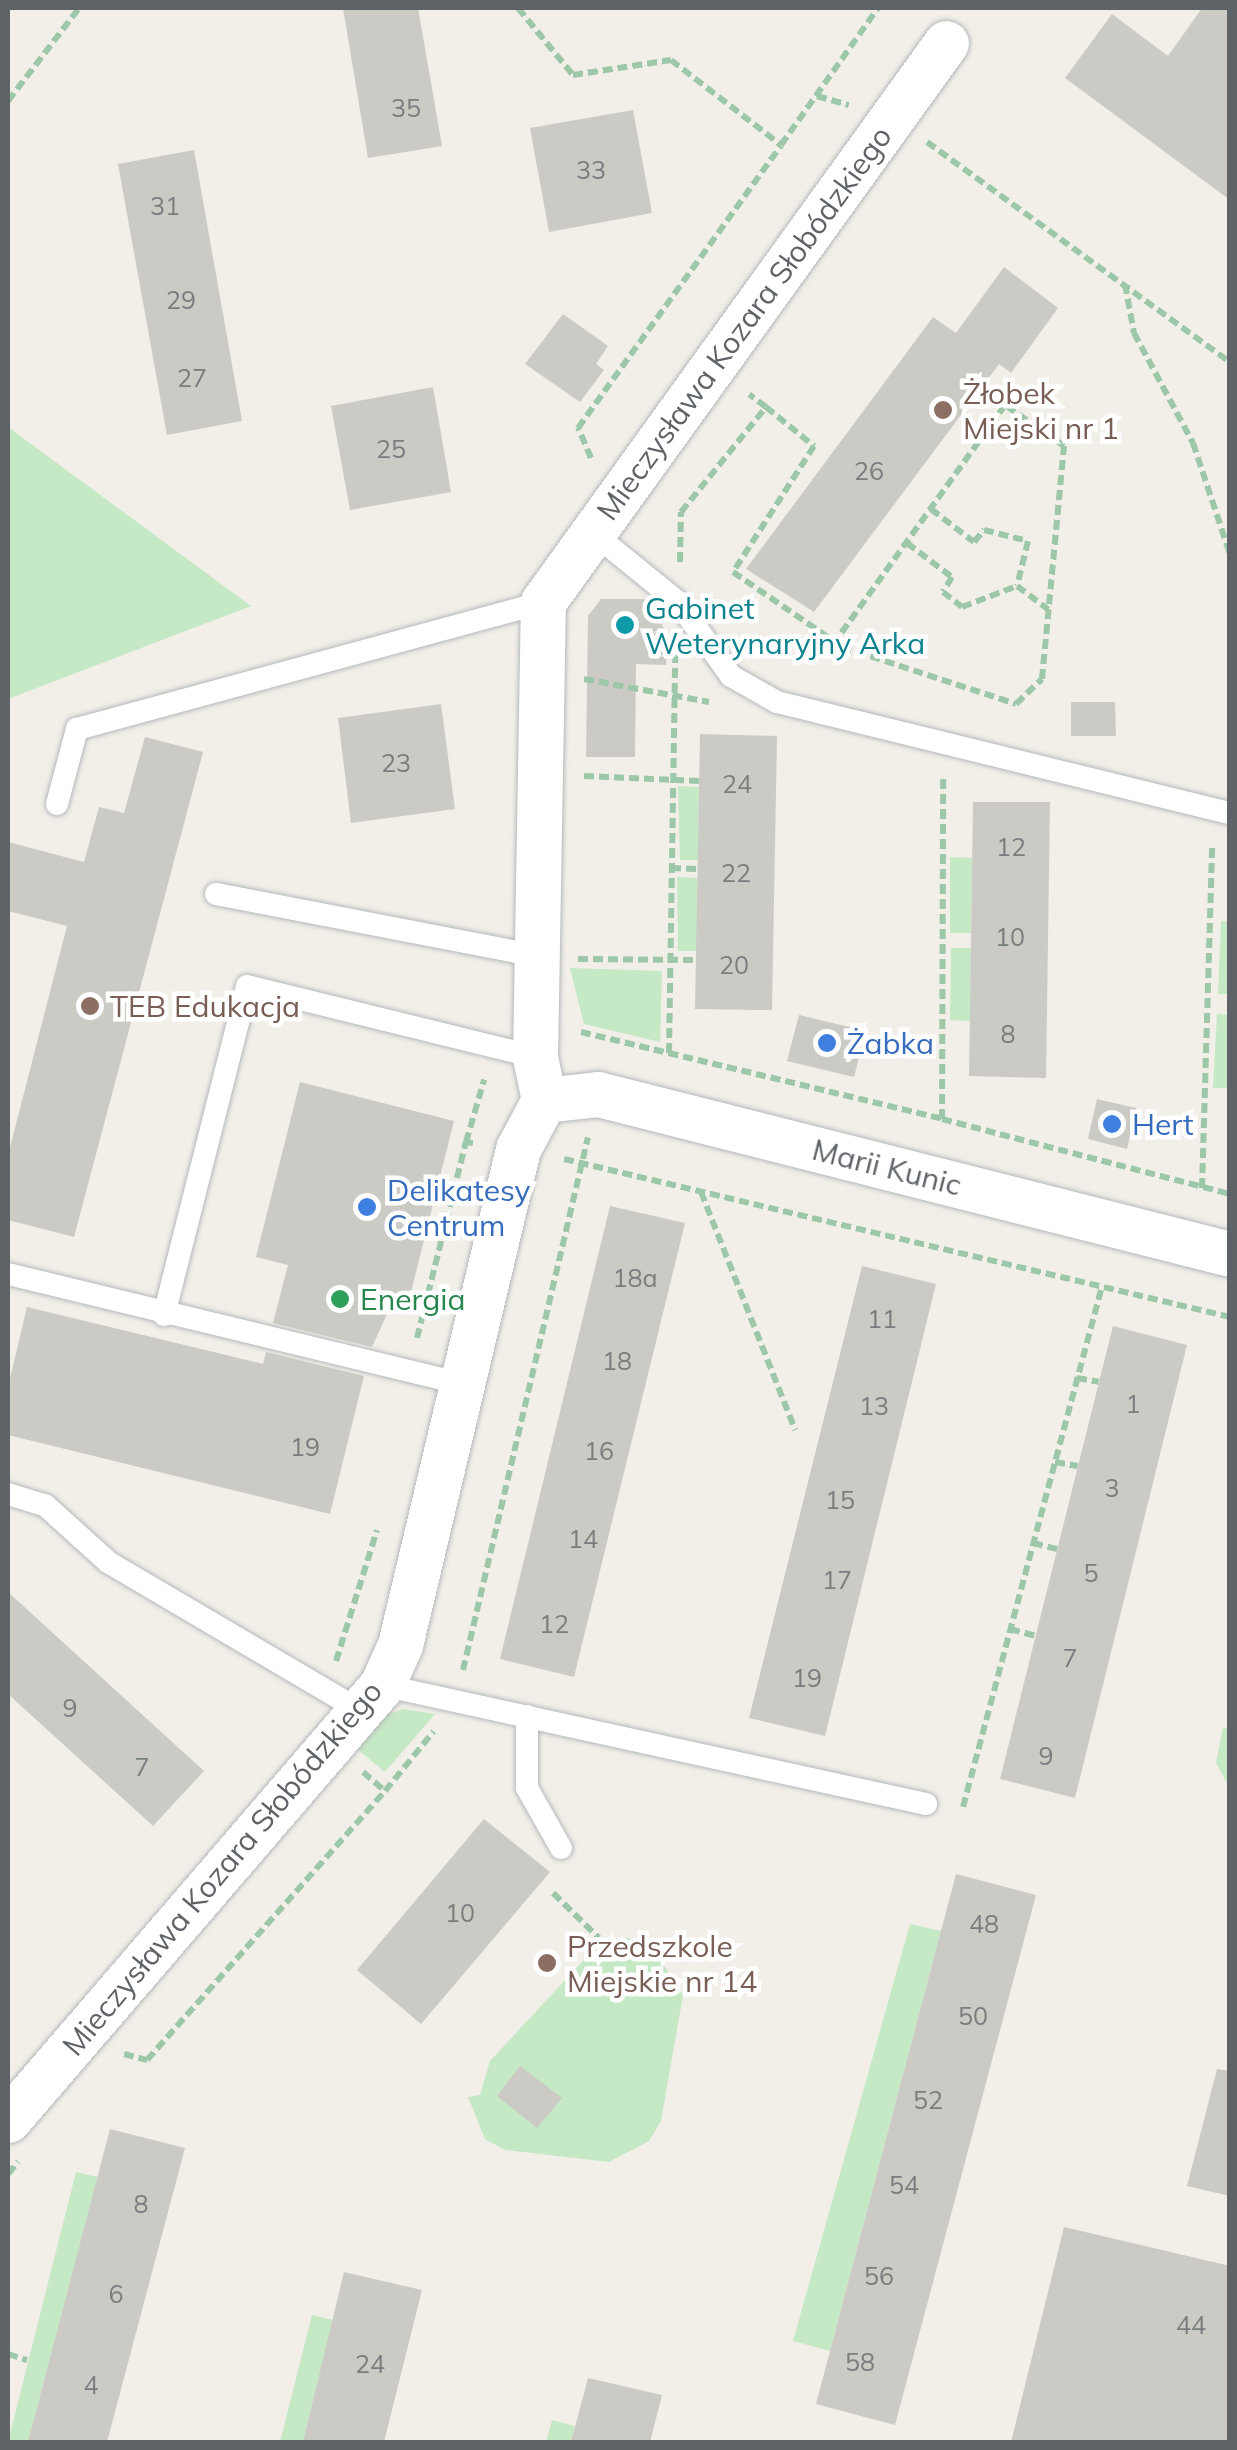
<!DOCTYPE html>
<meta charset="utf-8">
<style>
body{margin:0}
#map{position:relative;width:1237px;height:2450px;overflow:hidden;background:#f1efe8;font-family:Mulish,sans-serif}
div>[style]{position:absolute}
.green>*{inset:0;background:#c5e8c5}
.building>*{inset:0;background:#cccac5}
.path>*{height:6px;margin-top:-3px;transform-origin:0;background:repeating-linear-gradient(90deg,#9cc7a9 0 10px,transparent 0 15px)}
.roads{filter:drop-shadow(0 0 2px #b5b8bc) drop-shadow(0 0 2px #b5b8bc)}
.lane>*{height:22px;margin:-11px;padding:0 11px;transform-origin:11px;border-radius:11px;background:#fff}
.street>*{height:45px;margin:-22.5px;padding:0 22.5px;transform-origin:22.5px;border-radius:22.5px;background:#fff}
.dots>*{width:28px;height:28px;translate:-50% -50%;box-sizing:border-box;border:5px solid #fff;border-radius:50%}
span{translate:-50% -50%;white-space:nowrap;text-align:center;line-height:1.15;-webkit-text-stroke:9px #fff;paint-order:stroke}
.number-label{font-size:25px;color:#7a7d7f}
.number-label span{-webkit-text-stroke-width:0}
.street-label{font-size:30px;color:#5f6368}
.education-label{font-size:30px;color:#785e54}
.left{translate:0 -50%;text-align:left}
.culture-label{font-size:30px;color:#0d838f}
.shop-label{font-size:30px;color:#366cbe}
.leisure-label{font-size:30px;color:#27864d}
.frame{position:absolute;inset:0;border:10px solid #5f6368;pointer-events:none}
</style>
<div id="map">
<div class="green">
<i style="clip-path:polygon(8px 427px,251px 606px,8px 699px)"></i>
<i style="clip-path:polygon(678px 786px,699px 787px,698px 860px,680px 860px)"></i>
<i style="clip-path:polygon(950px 857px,972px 858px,971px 933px,950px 933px)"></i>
<i style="clip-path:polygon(677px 877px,697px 878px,697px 951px,678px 951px)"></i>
<i style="clip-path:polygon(1221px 921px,1229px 922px,1229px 994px,1218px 994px)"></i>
<i style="clip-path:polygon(951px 948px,971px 948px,970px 1021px,950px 1020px)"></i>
<i style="clip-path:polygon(570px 968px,662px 971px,660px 1042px,584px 1024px)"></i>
<i style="clip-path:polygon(1217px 1014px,1229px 1015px,1229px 1088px,1213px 1088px)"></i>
<i style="clip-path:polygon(403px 1709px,435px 1714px,385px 1772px,357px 1749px,382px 1717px)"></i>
<i style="clip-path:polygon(1223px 1727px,1229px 1729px,1229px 1787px,1216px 1763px)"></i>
<i style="clip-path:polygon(910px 1924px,941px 1931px,830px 2351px,793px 2341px)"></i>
<i style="clip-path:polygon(594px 1938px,630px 1938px,656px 1953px,683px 1995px,661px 2121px,649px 2141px,609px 2162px,505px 2150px,485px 2139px,468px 2097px,480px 2095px,490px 2061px,596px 1947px)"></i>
<i style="clip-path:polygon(76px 2172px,98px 2177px,28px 2442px,8px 2442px)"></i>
<i style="clip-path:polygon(312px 2315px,333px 2320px,303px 2442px,280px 2442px)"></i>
<i style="clip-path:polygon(552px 2420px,575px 2426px,571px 2442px,546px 2442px)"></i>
</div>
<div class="building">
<i style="clip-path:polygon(343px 8px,418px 8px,442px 146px,368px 158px)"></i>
<i style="clip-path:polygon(1202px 8px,1230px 8px,1230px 200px,1065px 78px,1112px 14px,1168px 56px)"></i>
<i style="clip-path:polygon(633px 110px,652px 213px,549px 232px,530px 128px)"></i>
<i style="clip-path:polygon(194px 150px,242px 421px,167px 435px,118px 164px)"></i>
<i style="clip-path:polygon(1004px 267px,1058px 308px,1011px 373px,999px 364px,814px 612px,746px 569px,933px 317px,956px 333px)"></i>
<i style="clip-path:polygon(563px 314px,608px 346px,596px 364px,604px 370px,580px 402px,525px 364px)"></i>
<i style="clip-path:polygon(433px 387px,451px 492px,350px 510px,331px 406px)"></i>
<i style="clip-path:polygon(601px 599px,645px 599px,667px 633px,666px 665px,636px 664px,635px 757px,586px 757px,588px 616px)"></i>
<i style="clip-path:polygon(1071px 702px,1115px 702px,1116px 736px,1071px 736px)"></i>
<i style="clip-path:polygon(441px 704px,455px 809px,351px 823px,338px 718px)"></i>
<i style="clip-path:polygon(700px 734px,777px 736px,772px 1010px,695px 1009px)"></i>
<i style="clip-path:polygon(145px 737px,203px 752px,74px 1237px,8px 1220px,8px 1155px,67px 926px,8px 911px,8px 842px,84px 862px,99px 807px,124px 813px)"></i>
<i style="clip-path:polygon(973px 802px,1050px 802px,1046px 1078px,969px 1076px)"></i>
<i style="clip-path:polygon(799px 1015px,866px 1031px,854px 1077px,787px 1061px)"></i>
<i style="clip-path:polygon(300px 1082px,454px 1121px,408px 1304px,393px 1301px,372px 1347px,273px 1323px,288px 1265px,256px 1257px)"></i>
<i style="clip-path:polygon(1097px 1099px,1136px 1108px,1127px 1149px,1088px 1139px)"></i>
<i style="clip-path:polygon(610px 1206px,685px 1223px,574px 1677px,500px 1659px)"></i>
<i style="clip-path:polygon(862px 1266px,936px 1284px,825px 1736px,749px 1718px)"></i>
<i style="clip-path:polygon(27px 1307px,263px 1364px,266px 1352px,364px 1376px,330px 1514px,8px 1435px,8px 1387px)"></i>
<i style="clip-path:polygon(1113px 1326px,1187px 1345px,1075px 1798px,1000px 1779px)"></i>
<i style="clip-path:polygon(8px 1592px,204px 1771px,153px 1826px,8px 1694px)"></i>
<i style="clip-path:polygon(484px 1819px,550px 1872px,421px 2024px,357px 1970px)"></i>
<i style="clip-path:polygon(956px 1874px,1036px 1895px,895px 2425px,816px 2404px)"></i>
<i style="clip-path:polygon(520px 2066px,562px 2098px,537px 2128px,497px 2096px)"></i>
<i style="clip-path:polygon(1217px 2069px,1230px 2071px,1230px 2196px,1187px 2186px)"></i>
<i style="clip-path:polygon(110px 2129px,185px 2148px,107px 2442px,28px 2442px)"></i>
<i style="clip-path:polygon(1064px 2227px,1230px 2266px,1230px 2442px,1011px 2442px)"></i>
<i style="clip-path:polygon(344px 2272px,422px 2290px,384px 2442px,303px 2442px)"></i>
<i style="clip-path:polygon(588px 2378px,662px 2395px,650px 2442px,571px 2442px)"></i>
</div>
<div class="path">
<i style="left:518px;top:8px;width:87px;rotate:50.6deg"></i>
<i style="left:573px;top:75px;width:99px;rotate:-8.7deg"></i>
<i style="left:671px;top:60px;width:139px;rotate:37.7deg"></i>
<i style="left:781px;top:145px;width:168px;rotate:-54.7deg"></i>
<i style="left:817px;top:96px;width:33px;rotate:16deg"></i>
<i style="left:8px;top:101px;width:117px;rotate:-52.6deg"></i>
<i style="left:927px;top:142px;width:374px;rotate:36deg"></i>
<i style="left:1125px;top:284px;width:50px;rotate:79.6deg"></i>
<i style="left:1134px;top:333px;width:125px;rotate:61.8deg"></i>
<i style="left:1193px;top:443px;width:117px;rotate:71.6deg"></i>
<i style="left:766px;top:407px;width:62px;rotate:39.1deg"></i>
<i style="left:814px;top:446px;width:150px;rotate:122.7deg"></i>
<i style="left:733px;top:572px;width:132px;rotate:34.5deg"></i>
<i style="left:842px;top:647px;width:183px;rotate:18.1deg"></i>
<i style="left:1016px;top:704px;width:36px;rotate:-44deg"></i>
<i style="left:1042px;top:679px;width:234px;rotate:-84.6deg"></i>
<i style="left:1064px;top:446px;width:72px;rotate:-145.2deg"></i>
<i style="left:1005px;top:405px;width:292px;rotate:125.7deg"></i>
<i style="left:591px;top:458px;width:33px;rotate:-113deg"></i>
<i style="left:578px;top:428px;width:348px;rotate:-54.3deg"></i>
<i style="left:931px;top:509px;width:54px;rotate:37.5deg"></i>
<i style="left:974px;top:542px;width:16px;rotate:-50deg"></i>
<i style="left:984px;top:530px;width:45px;rotate:14deg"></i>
<i style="left:1028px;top:541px;width:46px;rotate:103.7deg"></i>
<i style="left:907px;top:543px;width:56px;rotate:37.1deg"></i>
<i style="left:952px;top:577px;width:17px;rotate:121deg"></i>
<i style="left:943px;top:592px;width:24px;rotate:38deg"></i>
<i style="left:962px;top:607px;width:59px;rotate:-20.9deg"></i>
<i style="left:1017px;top:586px;width:39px;rotate:37deg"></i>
<i style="left:680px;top:562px;width:50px;rotate:-88.9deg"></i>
<i style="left:681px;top:512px;width:135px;rotate:-51deg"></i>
<i style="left:766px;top:407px;width:21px;rotate:-143deg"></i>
<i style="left:584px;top:679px;width:127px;rotate:10.4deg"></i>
<i style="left:584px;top:776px;width:115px;rotate:2.5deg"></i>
<i style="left:671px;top:868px;width:26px;rotate:2deg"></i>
<i style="left:578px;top:959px;width:118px;rotate:0.5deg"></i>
<i style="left:581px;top:1032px;width:371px;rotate:13.5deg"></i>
<i style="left:942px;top:1119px;width:345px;rotate:-89.8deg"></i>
<i style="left:669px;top:1053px;width:398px;rotate:-89.1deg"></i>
<i style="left:942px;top:1119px;width:298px;rotate:14.6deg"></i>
<i style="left:473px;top:1143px;width:7px;rotate:-172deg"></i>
<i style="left:466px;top:1142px;width:65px;rotate:-73.8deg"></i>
<i style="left:564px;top:1159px;width:684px;rotate:13.35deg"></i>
<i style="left:1202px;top:1188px;width:344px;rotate:-88.3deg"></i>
<i style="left:701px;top:1192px;width:256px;rotate:68.4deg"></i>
<i style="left:417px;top:1338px;width:202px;rotate:-76deg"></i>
<i style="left:1077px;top:1378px;width:22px;rotate:10deg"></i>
<i style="left:1055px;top:1462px;width:23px;rotate:10deg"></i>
<i style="left:1033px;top:1543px;width:25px;rotate:14deg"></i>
<i style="left:1010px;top:1629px;width:27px;rotate:15deg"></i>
<i style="left:336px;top:1661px;width:137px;rotate:-72.6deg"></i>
<i style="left:463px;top:1670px;width:547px;rotate:-76.8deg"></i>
<i style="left:363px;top:1772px;width:29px;rotate:41deg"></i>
<i style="left:385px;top:1791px;width:77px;rotate:-50.8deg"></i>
<i style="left:963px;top:1807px;width:539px;rotate:-75.06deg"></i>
<i style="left:553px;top:1893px;width:64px;rotate:44.4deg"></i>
<i style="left:124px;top:2054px;width:24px;rotate:15deg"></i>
<i style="left:147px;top:2060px;width:359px;rotate:-48.5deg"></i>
<i style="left:8px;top:2174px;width:16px;rotate:-50deg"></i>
<i style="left:8px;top:2354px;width:20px;rotate:18deg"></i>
</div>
<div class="roads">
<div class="lane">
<i style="left:593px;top:533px;width:109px;rotate:39.1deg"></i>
<i style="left:678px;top:602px;width:91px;rotate:54.4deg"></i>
<i style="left:731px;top:676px;width:53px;rotate:29.5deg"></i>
<i style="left:777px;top:702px;width:466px;rotate:13.8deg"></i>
<i style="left:57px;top:804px;width:78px;rotate:-75.1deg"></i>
<i style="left:77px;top:729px;width:483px;rotate:-15.2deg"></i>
<i style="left:216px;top:894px;width:328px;rotate:10.9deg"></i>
<i style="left:8px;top:1274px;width:467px;rotate:13.6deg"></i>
<i style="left:164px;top:1315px;width:339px;rotate:-75.8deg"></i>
<i style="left:247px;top:986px;width:297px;rotate:13.8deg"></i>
<i style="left:8px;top:1494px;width:39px;rotate:17deg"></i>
<i style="left:45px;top:1505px;width:85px;rotate:42.1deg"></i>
<i style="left:108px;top:1562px;width:294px;rotate:30.5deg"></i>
<i style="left:382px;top:1685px;width:557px;rotate:12.34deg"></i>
<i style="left:527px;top:1716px;width:72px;rotate:90deg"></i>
<i style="left:527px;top:1788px;width:69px;rotate:60.5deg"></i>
</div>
<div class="street">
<i style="left:544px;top:1100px;width:54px;rotate:-6.3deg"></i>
<i style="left:598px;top:1094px;width:652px;rotate:14.21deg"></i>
<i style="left:8px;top:2120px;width:574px;rotate:-49.31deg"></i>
<i style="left:382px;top:1685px;width:44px;rotate:-65.8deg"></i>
<i style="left:400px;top:1645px;width:510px;rotate:-76.62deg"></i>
<i style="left:518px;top:1149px;width:55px;rotate:-62deg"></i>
<i style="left:544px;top:1100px;width:44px;rotate:-101.8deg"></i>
<i style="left:535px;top:1057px;width:455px;rotate:-89deg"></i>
<i style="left:543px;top:602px;width:689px;rotate:-54.21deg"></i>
</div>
</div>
<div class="dots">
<i style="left:943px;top:410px;background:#8d6e63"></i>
<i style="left:625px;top:625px;background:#0f9aa8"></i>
<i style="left:90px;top:1006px;background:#8d6e63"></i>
<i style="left:827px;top:1043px;background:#3f7fe0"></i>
<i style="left:1112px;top:1124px;background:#3f7fe0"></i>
<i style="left:367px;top:1207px;background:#3f7fe0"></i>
<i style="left:340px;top:1299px;background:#2e9e5b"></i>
<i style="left:547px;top:1963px;background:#8d6e63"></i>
</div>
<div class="number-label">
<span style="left:406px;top:108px">35</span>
<span style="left:591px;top:170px">33</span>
<span style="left:165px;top:206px">31</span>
<span style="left:181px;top:300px">29</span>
<span style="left:192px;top:378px">27</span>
<span style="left:391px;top:449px">25</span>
<span style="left:869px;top:471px">26</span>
<span style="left:396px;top:763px">23</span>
<span style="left:737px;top:784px">24</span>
<span style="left:1011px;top:847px">12</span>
<span style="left:736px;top:873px">22</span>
<span style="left:1010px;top:937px">10</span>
<span style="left:734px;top:965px">20</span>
<span style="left:1008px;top:1034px">8</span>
<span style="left:635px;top:1278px">18a</span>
<span style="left:882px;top:1319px">11</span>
<span style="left:617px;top:1361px">18</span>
<span style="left:1133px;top:1404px">1</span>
<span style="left:874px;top:1406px">13</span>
<span style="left:305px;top:1447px">19</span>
<span style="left:599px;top:1451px">16</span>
<span style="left:1112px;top:1488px">3</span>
<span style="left:840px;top:1500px">15</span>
<span style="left:583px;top:1539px">14</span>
<span style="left:1091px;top:1573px">5</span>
<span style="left:837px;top:1580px">17</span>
<span style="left:554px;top:1624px">12</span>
<span style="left:1070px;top:1658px">7</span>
<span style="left:807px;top:1678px">19</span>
<span style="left:70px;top:1708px">9</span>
<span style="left:1046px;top:1756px">9</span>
<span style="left:142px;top:1767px">7</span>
<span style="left:460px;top:1913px">10</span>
<span style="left:984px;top:1924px">48</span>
<span style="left:973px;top:2016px">50</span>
<span style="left:928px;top:2100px">52</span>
<span style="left:904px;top:2185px">54</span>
<span style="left:141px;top:2204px">8</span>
<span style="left:879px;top:2276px">56</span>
<span style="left:116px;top:2294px">6</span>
<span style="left:1191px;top:2325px">44</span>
<span style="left:860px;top:2362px">58</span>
<span style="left:370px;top:2364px">24</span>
<span style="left:91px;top:2385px">4</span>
</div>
<div class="street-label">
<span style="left:744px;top:323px;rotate:-54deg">Mieczysława Kozara Słobódzkiego</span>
<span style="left:887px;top:1167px;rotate:14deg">Marii Kunic</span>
<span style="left:222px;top:1868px;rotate:-50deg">Mieczysława Kozara Słobódzkiego</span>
</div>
<div class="education-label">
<span class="left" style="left:963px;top:410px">Żłobek<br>Miejski nr 1</span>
<span class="left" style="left:110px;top:1006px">TEB Edukacja</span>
<span class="left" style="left:567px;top:1963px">Przedszkole<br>Miejskie nr 14</span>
</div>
<div class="culture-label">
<span class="left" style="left:645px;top:625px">Gabinet<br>Weterynaryjny Arka</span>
</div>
<div class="shop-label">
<span class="left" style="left:847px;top:1043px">Żabka</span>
<span class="left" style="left:1132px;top:1124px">Hert</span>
<span class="left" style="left:387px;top:1207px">Delikatesy<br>Centrum</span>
</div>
<div class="leisure-label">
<span class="left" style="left:360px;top:1299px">Energia</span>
</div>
<div class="frame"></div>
</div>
